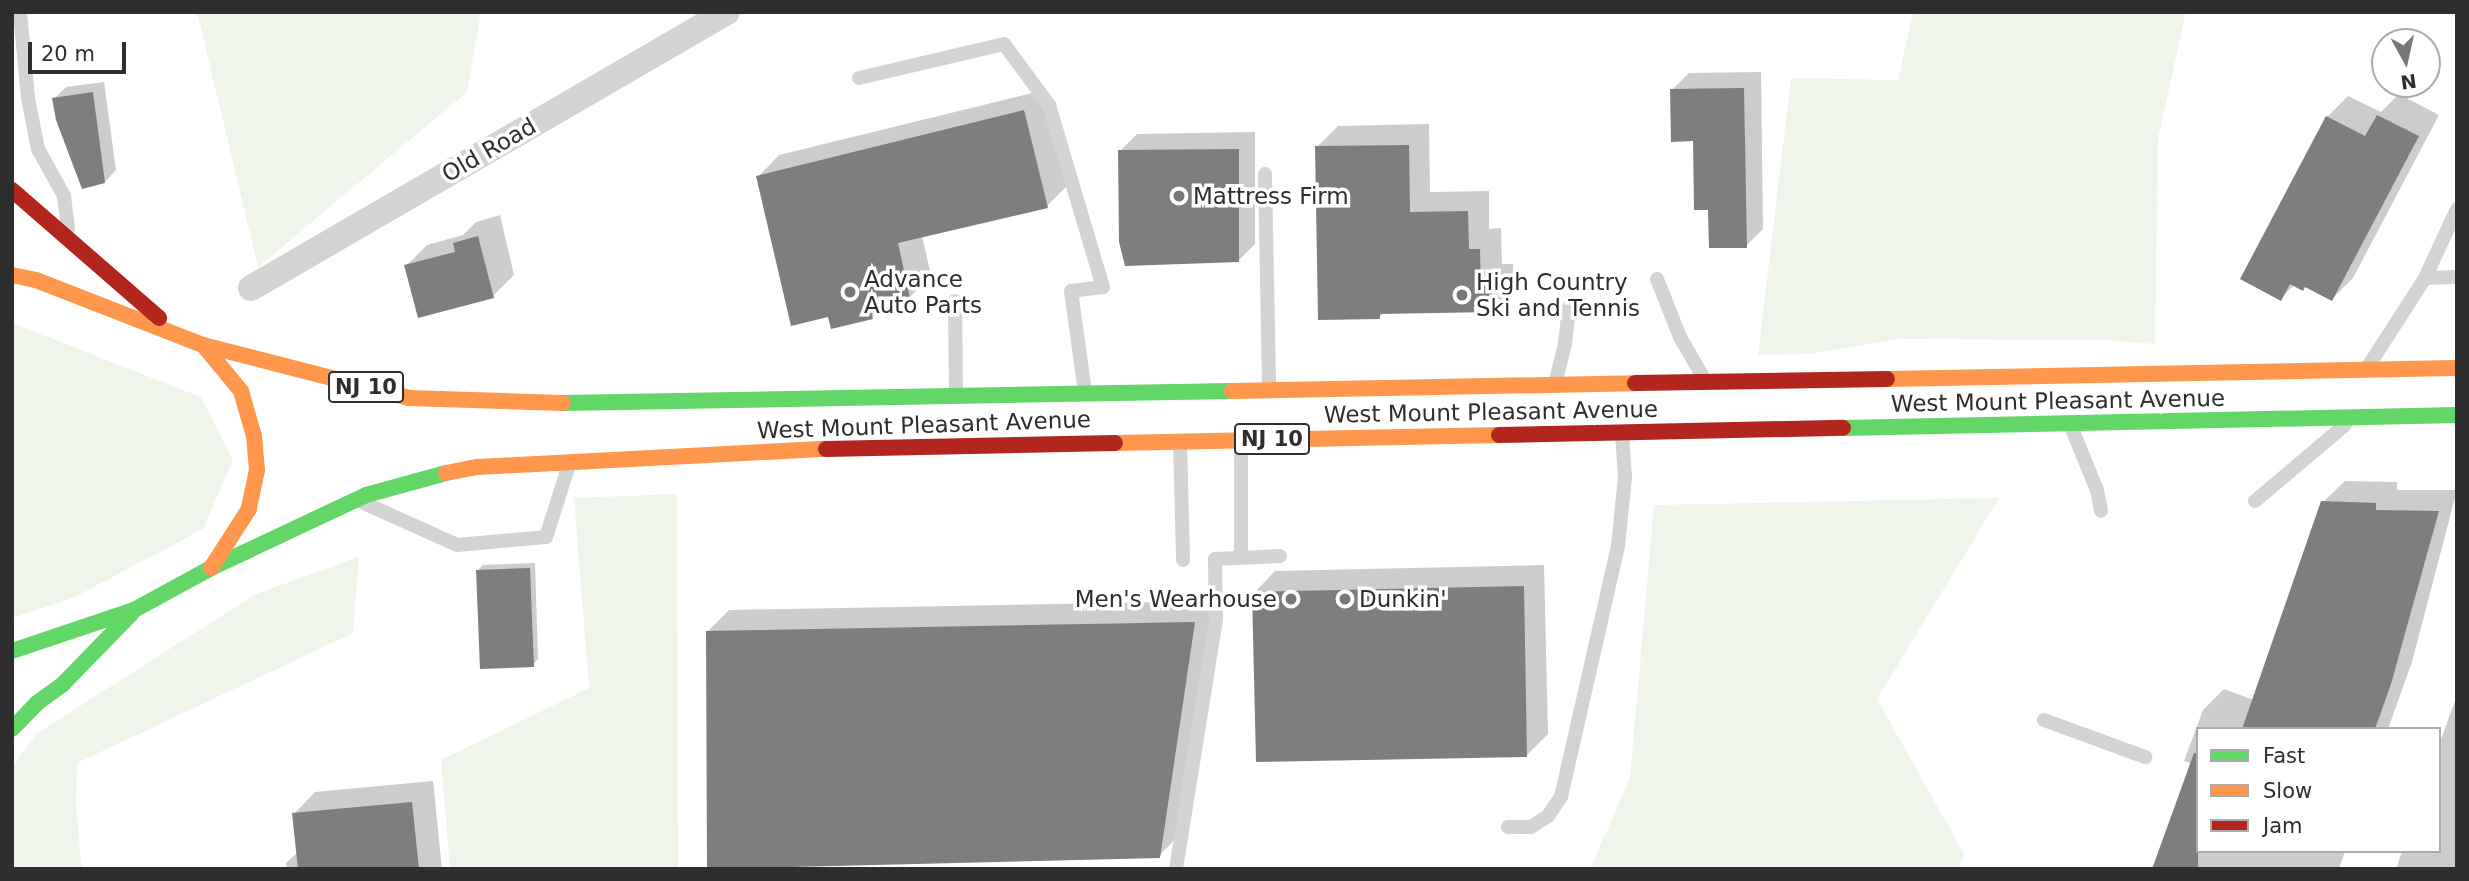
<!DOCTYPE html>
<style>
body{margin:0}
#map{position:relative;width:2469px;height:881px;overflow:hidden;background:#fff;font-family:"DejaVu Sans",sans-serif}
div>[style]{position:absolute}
.green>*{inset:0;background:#f0f5eb}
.shadow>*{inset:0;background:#0003}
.building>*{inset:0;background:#7e7e7e}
.lane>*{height:14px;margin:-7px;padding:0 7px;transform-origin:7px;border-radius:7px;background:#d3d3d3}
.street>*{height:26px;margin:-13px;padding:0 13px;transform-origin:13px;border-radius:13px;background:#d3d3d3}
.fast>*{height:16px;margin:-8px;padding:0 8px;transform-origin:8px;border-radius:8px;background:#63d668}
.slow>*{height:16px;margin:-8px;padding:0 8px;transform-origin:8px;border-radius:8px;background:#ff974d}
.jam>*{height:16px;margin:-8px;padding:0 8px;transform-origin:8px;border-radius:8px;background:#b3261e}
.dots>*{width:19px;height:19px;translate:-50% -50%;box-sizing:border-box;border:4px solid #fff;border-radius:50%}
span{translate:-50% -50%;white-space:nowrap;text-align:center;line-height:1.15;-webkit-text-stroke:7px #fff;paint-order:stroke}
.shield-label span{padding:2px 5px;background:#fff;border:2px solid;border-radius:5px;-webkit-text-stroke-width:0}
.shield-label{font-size:21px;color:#2e2e2e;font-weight:700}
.street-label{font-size:23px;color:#2e2e2e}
.poi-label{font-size:23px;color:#2e2e2e}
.left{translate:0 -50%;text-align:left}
.right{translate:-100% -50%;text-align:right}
.frame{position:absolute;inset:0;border:14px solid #2e2e2e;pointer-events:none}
.legend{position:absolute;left:2196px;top:727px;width:245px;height:126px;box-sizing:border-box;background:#fff;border:2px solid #ababab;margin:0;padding:9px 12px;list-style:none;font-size:21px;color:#2e2e2e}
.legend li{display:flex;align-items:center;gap:14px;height:35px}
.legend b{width:35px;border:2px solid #ababab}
.north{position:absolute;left:2371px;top:28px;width:70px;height:70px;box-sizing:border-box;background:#fff;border:2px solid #ababab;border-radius:50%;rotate:172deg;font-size:19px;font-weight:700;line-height:28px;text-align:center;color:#2e2e2e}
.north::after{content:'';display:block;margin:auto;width:24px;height:32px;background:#777;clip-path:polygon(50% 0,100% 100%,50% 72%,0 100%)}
.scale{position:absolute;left:28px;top:42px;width:98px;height:32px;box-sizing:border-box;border:4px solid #2e2e2e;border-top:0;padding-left:9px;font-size:21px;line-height:24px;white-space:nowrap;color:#2e2e2e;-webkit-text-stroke:5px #fff;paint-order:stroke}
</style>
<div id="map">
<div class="green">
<i style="clip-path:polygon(197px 12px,481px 12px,467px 92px,258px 267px)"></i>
<i style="clip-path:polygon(1913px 12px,2186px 12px,2158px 139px,2155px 344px,2105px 340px,1900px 339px,1808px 354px,1758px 355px,1791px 78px,1898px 80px)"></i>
<i style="clip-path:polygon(12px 323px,201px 397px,233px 460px,203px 529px,75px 597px,12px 618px)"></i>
<i style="clip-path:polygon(677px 494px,678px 869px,450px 869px,441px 760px,589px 688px,574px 498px)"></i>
<i style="clip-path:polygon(1999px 498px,1877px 699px,1964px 854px,1958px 869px,1590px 869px,1630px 778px,1654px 505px)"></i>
<i style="clip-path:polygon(359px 557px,353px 633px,77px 763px,76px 808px,82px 869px,12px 869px,12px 768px,36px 734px,256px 594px)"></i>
</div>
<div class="shadow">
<i style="clip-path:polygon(1761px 72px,1763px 229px,1746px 246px,1710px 208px,1695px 139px,1672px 90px,1689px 73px)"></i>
<i style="clip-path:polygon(104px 82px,116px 170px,105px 182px,54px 99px,66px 87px)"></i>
<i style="clip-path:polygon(1045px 90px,1068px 185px,1047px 206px,922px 236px,931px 275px,910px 297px,887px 302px,872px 317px,830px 315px,758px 177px,779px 155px)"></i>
<i style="clip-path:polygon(2399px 94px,2439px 115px,2353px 278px,2332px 299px,2306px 286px,2295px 284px,2281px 298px,2327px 117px,2348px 96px,2381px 112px)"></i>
<i style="clip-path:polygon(1429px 124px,1430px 192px,1489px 191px,1489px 229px,1501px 228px,1502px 264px,1513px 264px,1514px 289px,1492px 310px,1384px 312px,1379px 317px,1317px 147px,1338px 126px)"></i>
<i style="clip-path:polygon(1255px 132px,1255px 244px,1238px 261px,1120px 151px,1137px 134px)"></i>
<i style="clip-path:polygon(500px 215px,514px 275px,493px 296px,406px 266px,427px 245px,463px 235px,476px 222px)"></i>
<i style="clip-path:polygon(2345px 481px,2397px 482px,2397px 490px,2457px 490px,2412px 662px,2388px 729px,2198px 729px,2198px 851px,2345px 851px,2339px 869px,2155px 869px,2192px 764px,2184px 761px,2203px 710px,2224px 689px,2254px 700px,2323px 502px)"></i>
<i style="clip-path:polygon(535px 563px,538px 659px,533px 665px,478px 570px,483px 565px)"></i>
<i style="clip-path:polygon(1544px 565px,1548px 734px,1527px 755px,1254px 593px,1275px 571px)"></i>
<i style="clip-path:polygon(1215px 601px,1180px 834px,1159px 856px,708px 631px,729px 610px)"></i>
<i style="clip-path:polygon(2457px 695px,2457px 869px,2396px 869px,2402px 851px,2439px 851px,2439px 745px)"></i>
<i style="clip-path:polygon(433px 781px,442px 869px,287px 869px,286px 863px,298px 852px,294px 814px,315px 792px)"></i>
</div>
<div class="building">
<i style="clip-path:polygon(1744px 88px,1747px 248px,1709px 248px,1708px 210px,1694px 210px,1693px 141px,1671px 142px,1670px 89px)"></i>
<i style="clip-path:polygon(93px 92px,105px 183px,82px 189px,56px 120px,52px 98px)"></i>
<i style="clip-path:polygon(1024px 110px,1048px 208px,898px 243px,910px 298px,870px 308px,873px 319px,831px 329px,828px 317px,791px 326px,756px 176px)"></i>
<i style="clip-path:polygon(2377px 115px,2419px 136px,2332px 301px,2305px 287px,2303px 291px,2290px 284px,2281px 301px,2240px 279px,2326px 116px,2365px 136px)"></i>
<i style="clip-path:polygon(1409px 145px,1410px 212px,1468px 211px,1469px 249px,1480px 249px,1481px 285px,1492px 284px,1493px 312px,1380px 314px,1380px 319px,1318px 320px,1315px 146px)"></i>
<i style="clip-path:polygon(1239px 149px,1239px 262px,1125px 266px,1119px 242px,1118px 150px)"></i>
<i style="clip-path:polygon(478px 236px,494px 298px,418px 318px,404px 265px,455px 252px,453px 243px)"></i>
<i style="clip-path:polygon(2321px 501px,2376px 503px,2376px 510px,2439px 511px,2391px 684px,2375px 729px,2242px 729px)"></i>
<i style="clip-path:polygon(530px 568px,534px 667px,480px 669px,476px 570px)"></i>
<i style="clip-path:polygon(1524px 586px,1527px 757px,1256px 762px,1252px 592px)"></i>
<i style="clip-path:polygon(1195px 622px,1160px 858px,707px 869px,706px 631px)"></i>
<i style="clip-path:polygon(2194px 753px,2198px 753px,2198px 869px,2152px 869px)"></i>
<i style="clip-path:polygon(412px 802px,419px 869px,298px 869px,292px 813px)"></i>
</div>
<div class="lane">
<i style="left:20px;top:12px;width:86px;rotate:84.7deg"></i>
<i style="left:28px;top:98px;width:52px;rotate:78.9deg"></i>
<i style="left:38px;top:149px;width:54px;rotate:61deg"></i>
<i style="left:64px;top:196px;width:33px;rotate:83deg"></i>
<i style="left:859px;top:78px;width:149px;rotate:-13.2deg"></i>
<i style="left:1004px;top:44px;width:76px;rotate:53.6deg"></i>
<i style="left:1049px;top:105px;width:190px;rotate:73.5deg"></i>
<i style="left:1103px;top:287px;width:32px;rotate:173deg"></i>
<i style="left:1071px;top:291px;width:102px;rotate:82.1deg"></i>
<i style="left:1265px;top:174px;width:214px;rotate:88.9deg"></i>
<i style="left:2457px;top:209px;width:76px;rotate:114.9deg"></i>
<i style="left:2425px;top:278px;width:32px;rotate:-2deg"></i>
<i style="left:1657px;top:279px;width:62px;rotate:68.4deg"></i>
<i style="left:1680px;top:337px;width:46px;rotate:60.1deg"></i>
<i style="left:955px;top:301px;width:93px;rotate:89.4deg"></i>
<i style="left:2369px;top:365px;width:103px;rotate:-57.2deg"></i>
<i style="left:1555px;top:384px;width:41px;rotate:-76deg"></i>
<i style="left:1565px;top:344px;width:37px;rotate:-84deg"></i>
<i style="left:2070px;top:424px;width:71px;rotate:67.8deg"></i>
<i style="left:2097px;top:490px;width:21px;rotate:79deg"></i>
<i style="left:1180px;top:442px;width:118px;rotate:88.5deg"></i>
<i style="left:1241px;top:443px;width:114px;rotate:90deg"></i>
<i style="left:2255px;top:501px;width:118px;rotate:-40.2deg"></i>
<i style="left:364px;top:503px;width:102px;rotate:24.3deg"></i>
<i style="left:457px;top:545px;width:89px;rotate:-5.1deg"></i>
<i style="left:546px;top:537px;width:76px;rotate:-72.3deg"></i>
<i style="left:2044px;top:720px;width:108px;rotate:20.1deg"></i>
<i style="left:1508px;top:827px;width:23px"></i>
<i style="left:1531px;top:827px;width:20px;rotate:-33deg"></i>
<i style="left:1548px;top:816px;width:23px;rotate:-56deg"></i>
<i style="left:1561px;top:797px;width:257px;rotate:-77.2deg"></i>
<i style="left:1618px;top:546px;width:69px;rotate:-84.2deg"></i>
<i style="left:1625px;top:477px;width:43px;rotate:-94deg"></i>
<i style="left:1176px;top:869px;width:253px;rotate:-80.9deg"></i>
<i style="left:1216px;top:619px;width:60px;rotate:-91deg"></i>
<i style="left:1215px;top:559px;width:65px;rotate:-2.6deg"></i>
</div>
<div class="street">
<i style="left:251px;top:288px;width:550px;rotate:-30.11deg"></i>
</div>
<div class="fast">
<i style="left:563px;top:403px;width:669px;rotate:-1.03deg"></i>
<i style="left:1843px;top:428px;width:614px;rotate:-1.21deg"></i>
<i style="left:12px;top:651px;width:129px;rotate:-18.6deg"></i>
<i style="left:134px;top:610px;width:88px;rotate:-28.6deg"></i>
<i style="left:211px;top:568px;width:171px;rotate:-25.2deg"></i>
<i style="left:366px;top:495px;width:83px;rotate:-15.4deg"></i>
<i style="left:12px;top:729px;width:36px;rotate:-46deg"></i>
<i style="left:37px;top:703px;width:32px;rotate:-36deg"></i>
<i style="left:63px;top:684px;width:98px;rotate:-45.8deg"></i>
</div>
<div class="slow">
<i style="left:12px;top:275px;width:25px;rotate:12deg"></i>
<i style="left:36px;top:280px;width:179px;rotate:21.3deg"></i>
<i style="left:203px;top:345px;width:213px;rotate:14.4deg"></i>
<i style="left:409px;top:398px;width:154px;rotate:1.9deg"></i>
<i style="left:203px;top:345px;width:60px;rotate:50.4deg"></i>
<i style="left:241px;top:391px;width:47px;rotate:73.9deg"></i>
<i style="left:254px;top:436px;width:34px;rotate:85deg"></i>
<i style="left:257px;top:470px;width:40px;rotate:102deg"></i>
<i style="left:249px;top:509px;width:70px;rotate:122.8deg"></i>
<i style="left:1887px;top:379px;width:570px;rotate:-1.11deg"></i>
<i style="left:1232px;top:391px;width:403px;rotate:-1.1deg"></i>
<i style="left:1115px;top:443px;width:384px;rotate:-1.2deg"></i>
<i style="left:446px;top:473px;width:33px;rotate:-11deg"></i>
<i style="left:478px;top:467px;width:348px;rotate:-3deg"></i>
</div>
<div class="jam">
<i style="left:12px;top:190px;width:195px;rotate:41deg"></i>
<i style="left:1635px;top:383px;width:252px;rotate:-0.9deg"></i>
<i style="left:1499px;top:435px;width:344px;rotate:-1.2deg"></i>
<i style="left:826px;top:449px;width:289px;rotate:-1.2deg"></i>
</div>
<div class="dots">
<i style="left:1179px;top:196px;background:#777"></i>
<i style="left:850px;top:292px;background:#777"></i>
<i style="left:1462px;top:295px;background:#777"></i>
<i style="left:1291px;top:599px;background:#777"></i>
<i style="left:1345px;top:599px;background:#777"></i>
</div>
<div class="shield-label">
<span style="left:366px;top:387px">NJ 10</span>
<span style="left:1272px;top:439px">NJ 10</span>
</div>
<div class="street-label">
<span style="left:489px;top:150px;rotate:-30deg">Old Road</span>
<span style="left:2058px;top:401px;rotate:-1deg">West Mount Pleasant Avenue</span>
<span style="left:1491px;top:412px;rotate:-1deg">West Mount Pleasant Avenue</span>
<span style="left:924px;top:425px;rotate:-2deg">West Mount Pleasant Avenue</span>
</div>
<div class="poi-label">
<span class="left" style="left:1193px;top:196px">Mattress Firm</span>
<span class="left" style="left:864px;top:292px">Advance<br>Auto Parts</span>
<span class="left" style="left:1476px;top:295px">High Country<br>Ski and Tennis</span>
<span class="right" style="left:1277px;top:599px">Men's Wearhouse</span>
<span class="left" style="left:1359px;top:599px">Dunkin'</span>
</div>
<div class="frame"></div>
<ul class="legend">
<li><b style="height:9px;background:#63d668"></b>Fast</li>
<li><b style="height:9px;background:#ff974d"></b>Slow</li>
<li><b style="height:9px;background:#b3261e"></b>Jam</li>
</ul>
<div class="north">N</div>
<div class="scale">20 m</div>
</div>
